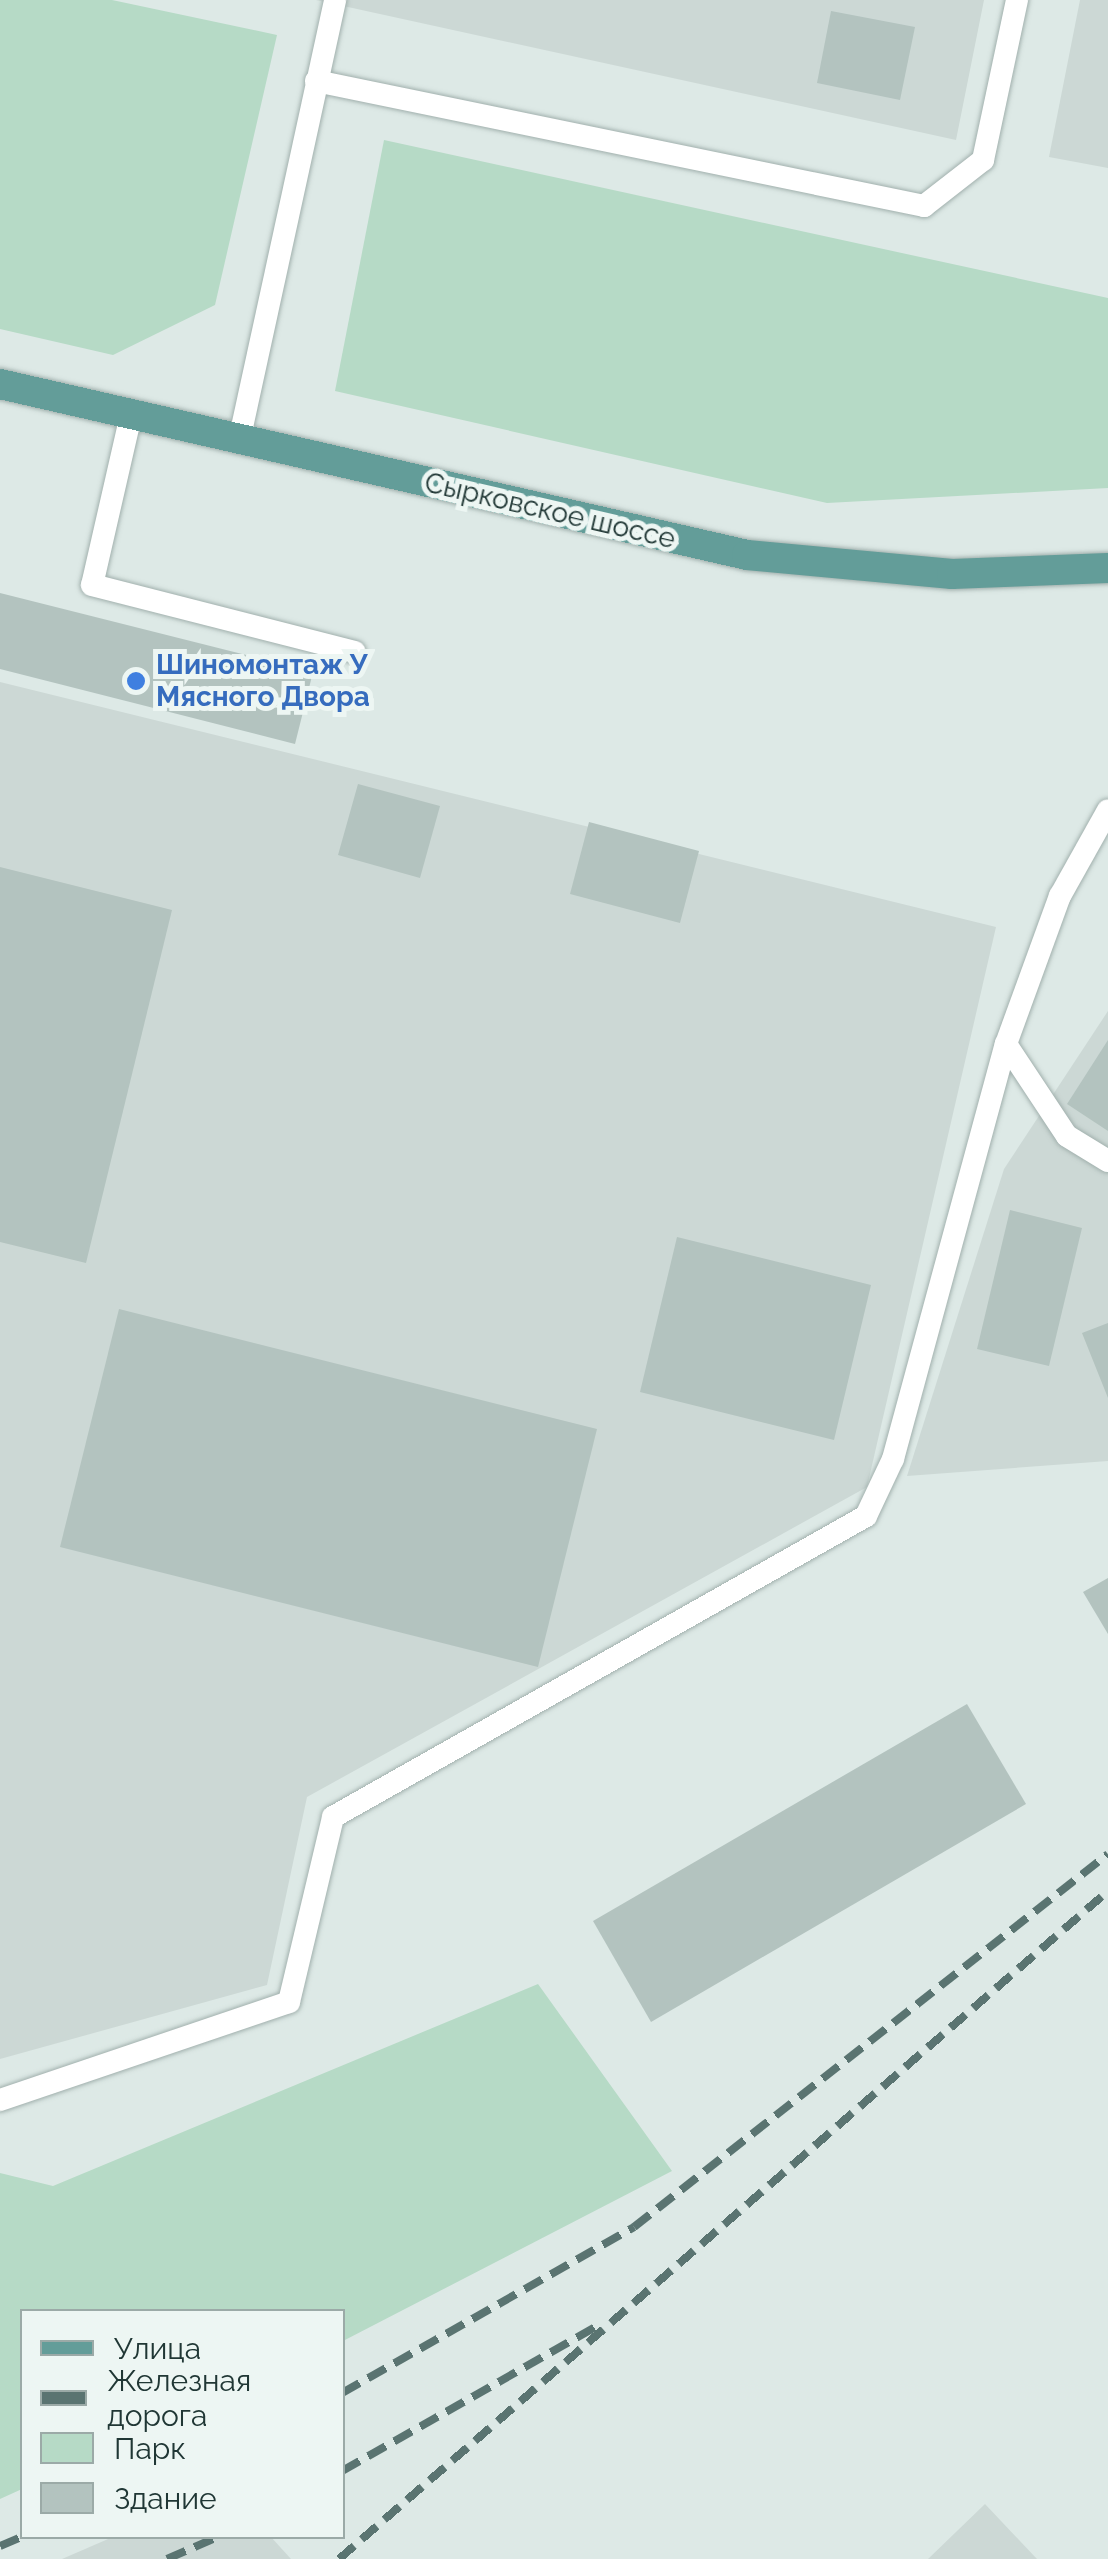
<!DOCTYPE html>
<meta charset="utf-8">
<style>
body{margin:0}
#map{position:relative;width:1108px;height:2559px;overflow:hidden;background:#dde9e6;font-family:Raleway,sans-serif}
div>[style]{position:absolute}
.built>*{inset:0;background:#ccd8d5}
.green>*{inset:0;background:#b6dac6}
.building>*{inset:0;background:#b3c3bf}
.roads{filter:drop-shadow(0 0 2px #a1b0ad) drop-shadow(0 0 2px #a1b0ad)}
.service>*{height:22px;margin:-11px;padding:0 11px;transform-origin:11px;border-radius:11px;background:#fff}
.primary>*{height:30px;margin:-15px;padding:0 15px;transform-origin:15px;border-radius:15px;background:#639d99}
.rail>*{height:8px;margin-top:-4px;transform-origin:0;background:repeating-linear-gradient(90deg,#5a7471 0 20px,transparent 0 30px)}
.dots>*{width:28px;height:28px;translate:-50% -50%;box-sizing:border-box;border:5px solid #edf6f3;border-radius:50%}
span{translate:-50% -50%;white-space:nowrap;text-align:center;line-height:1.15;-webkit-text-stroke:10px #edf6f3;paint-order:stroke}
.street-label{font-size:28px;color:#203735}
.shop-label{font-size:28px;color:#366cbe;font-weight:700}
.left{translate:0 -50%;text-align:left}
.legend{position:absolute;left:20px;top:2309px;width:325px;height:230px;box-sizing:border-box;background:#edf6f3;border:2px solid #9baaa7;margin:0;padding:12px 18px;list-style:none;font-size:30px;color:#203735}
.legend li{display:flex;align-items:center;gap:20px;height:50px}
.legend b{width:50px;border:2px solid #9baaa7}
</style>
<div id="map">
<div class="built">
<i style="clip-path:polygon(316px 0,984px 0,956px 140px)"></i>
<i style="clip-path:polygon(1080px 0,1108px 0,1108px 168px,1049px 157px)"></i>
<i style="clip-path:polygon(0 682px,996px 927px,867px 1487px,307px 1797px,267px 1985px,0 2059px)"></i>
<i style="clip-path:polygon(1108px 1011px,1108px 1461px,907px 1476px,1004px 1169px)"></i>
<i style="clip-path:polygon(985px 2504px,1037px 2559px,928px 2559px)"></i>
<i style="clip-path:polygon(115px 2536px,271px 2537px,291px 2559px,62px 2559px)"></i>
</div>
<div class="green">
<i style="clip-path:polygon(0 0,112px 0,277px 35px,215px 305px,113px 355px,0 329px)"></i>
<i style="clip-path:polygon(384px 140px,1108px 298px,1108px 488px,827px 503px,335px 391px)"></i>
<i style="clip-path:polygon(538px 1984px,672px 2171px,343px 2341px,342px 2312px,22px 2312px,22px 2489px,0 2499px,0 2173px,53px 2186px)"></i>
</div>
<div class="building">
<i style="clip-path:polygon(831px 11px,915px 27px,900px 100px,817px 83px)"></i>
<i style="clip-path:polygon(0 593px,313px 672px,295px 744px,0 669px)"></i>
<i style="clip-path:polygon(358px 784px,440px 806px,420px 878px,338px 855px)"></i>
<i style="clip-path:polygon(589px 822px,699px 851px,680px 923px,570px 894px)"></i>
<i style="clip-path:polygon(0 867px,172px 910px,86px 1263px,0 1242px)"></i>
<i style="clip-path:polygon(1108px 1040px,1108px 1131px,1067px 1104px)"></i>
<i style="clip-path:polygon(1010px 1210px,1082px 1228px,1049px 1366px,977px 1349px)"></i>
<i style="clip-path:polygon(677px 1237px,871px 1285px,834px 1440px,640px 1392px)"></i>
<i style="clip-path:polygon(119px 1309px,597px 1429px,538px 1667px,60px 1547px)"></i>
<i style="clip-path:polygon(1108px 1323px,1108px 1398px,1082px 1333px)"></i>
<i style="clip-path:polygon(1108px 1578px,1108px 1634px,1083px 1592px)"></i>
<i style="clip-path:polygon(967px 1704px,1026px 1804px,651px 2022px,593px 1921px)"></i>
</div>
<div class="roads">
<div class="service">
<i style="left:316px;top:81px;width:621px;rotate:11.62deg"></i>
<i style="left:924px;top:206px;width:75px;rotate:-37.9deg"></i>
<i style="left:983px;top:160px;width:164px;rotate:-78deg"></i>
<i style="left:131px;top:415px;width:174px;rotate:102.9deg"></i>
<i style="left:92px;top:585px;width:271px;rotate:14.3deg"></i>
<i style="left:239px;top:441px;width:451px;rotate:-77.7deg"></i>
<i style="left:1006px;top:1044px;width:110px;rotate:56.5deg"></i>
<i style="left:1067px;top:1136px;width:48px;rotate:31.4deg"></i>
<i style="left:0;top:2100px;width:305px;rotate:-18.7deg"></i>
<i style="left:289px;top:2002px;width:190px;rotate:-76.6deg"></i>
<i style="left:333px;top:1817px;width:612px;rotate:-29.45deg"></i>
<i style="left:866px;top:1516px;width:63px;rotate:-64.7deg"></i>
<i style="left:893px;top:1459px;width:430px;rotate:-74.8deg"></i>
<i style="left:1006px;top:1044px;width:158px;rotate:-70deg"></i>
<i style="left:1060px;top:896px;width:98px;rotate:-60.8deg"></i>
</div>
<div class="primary">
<i style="left:0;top:384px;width:766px;rotate:12.89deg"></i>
<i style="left:747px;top:555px;width:206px;rotate:5.3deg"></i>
<i style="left:952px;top:574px;width:156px;rotate:-2.2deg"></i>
</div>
</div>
<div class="rail">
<i style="left:342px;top:2393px;width:336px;rotate:-29.6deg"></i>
<i style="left:634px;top:2227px;width:603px;rotate:-38.2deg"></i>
<i style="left:342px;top:2471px;width:298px;rotate:-29.6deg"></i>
<i style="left:0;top:2546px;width:26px;rotate:-23deg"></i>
<i style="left:167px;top:2559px;width:58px;rotate:-23.5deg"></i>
<i style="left:339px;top:2559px;width:1019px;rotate:-40.98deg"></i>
</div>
<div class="dots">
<i style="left:136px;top:681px;background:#3f7fe0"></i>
</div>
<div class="street-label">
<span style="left:550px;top:511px;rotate:13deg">Сырковское шоссе</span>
</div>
<div class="shop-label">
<span class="left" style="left:156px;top:681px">Шиномонтаж У<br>Мясного Двора</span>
</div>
<ul class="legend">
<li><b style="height:12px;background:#639d99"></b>Улица</li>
<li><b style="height:12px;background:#5a7471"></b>Железная дорога</li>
<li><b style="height:28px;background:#b6dac6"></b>Парк</li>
<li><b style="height:28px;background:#b3c3bf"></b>Здание</li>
</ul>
</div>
